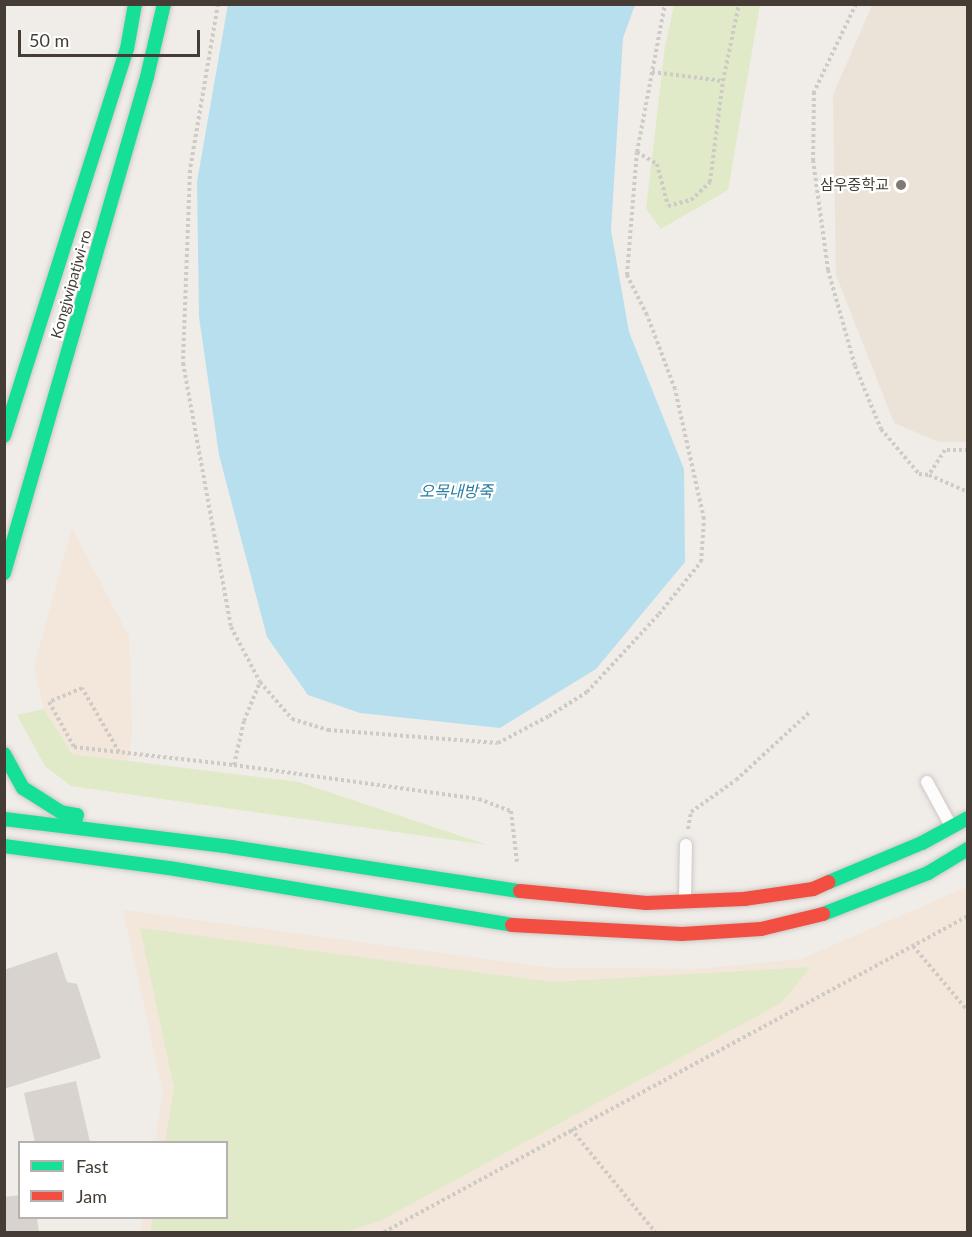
<!DOCTYPE html>
<meta charset="utf-8">
<style>
body{margin:0}
#map{position:relative;width:972px;height:1237px;overflow:hidden;background:#f0ece8;font-family:Lato,"Noto Sans KR",sans-serif}
div>[style]{position:absolute}
.commercial>*{inset:0;background:#f3e6db}
.education>*{inset:0;background:#ebe3d7}
.green>*{inset:0;background:#e1eac8}
.water>*{inset:0;background:#b8dfee}
.building>*{inset:0;background:#d8d3cf}
.path>*{height:4px;margin-top:-2px;transform-origin:0;background:repeating-linear-gradient(90deg,#cecac6 0 3px,transparent 0 6px)}
.roads{filter:drop-shadow(0 0 2px #ccc8c4) drop-shadow(0 0 2px #ccc8c4)}
.lane>*{height:12px;margin:-6px;padding:0 6px;transform-origin:6px;border-radius:6px;background:#fdfcfc}
.fast>*{height:14px;margin:-7px;padding:0 7px;transform-origin:7px;border-radius:7px;background:#16e098}
.jam>*{height:14px;margin:-7px;padding:0 7px;transform-origin:7px;border-radius:7px;background:#f24e42}
.dots>*{width:16px;height:16px;translate:-50% -50%;box-sizing:border-box;border:3px solid #fff;border-radius:50%}
span{translate:-50% -50%;white-space:nowrap;text-align:center;line-height:1.15;-webkit-text-stroke:4.5px #fff;paint-order:stroke}
.poi-label{font-size:15px;color:#453d35}
.right{translate:-100% -50%;text-align:right}
.street-label{font-size:15px;color:#453d35}
.water-label{font-size:16px;color:#2a7da2;font-style:italic}
.frame{position:absolute;inset:0;border:6px solid #453d35;pointer-events:none}
.legend{position:absolute;left:18px;top:1141px;width:210px;height:78px;box-sizing:border-box;background:#fff;border:2px solid #b5b1ae;margin:0;padding:8px 10px;list-style:none;font-size:18px;color:#453d35}
.legend li{display:flex;align-items:center;gap:12px;height:30px}
.legend b{width:30px;border:2px solid #b5b1ae}
.scale{position:absolute;left:18px;top:30px;width:182px;height:27px;box-sizing:border-box;border:3px solid #453d35;border-top:0;padding-left:8px;font-size:18px;line-height:21px;white-space:nowrap;color:#453d35;-webkit-text-stroke:4px #fff;paint-order:stroke}
</style>
<div id="map">
<div class="commercial">
<i style="clip-path:polygon(72px 528px,129px 637px,132px 733px,128px 761px,72px 754px,44px 709px,34px 667px)"></i>
<i style="clip-path:polygon(967px 887px,967px 1232px,140px 1232px,143px 1218px,226px 1218px,226px 1142px,155px 1142px,163px 1092px,123px 910px,553px 968px,696px 969px,801px 959px)"></i>
</div>
<div class="education">
<i style="clip-path:polygon(872px 5px,967px 5px,967px 442px,939px 442px,894px 423px,836px 275px,833px 95px)"></i>
</div>
<div class="green">
<i style="clip-path:polygon(674px 5px,760px 5px,728px 190px,661px 229px,646px 209px,665px 46px)"></i>
<i style="clip-path:polygon(44px 709px,72px 754px,299px 782px,488px 845px,71px 786px,45px 766px,17px 715px)"></i>
<i style="clip-path:polygon(140px 928px,552px 982px,811px 967px,781px 1003px,380px 1221px,345px 1232px,150px 1232px,153px 1218px,226px 1218px,226px 1142px,165px 1142px,174px 1088px)"></i>
</div>
<div class="water">
<i style="clip-path:polygon(228px 4px,635px 5px,623px 38px,611px 230px,629px 332px,684px 469px,685px 562px,596px 669px,500px 728px,360px 713px,308px 695px,267px 637px,219px 455px,199px 317px,197px 182px)"></i>
</div>
<div class="building">
<i style="clip-path:polygon(57px 952px,67px 982px,77px 984px,101px 1058px,4px 1089px,4px 970px)"></i>
<i style="clip-path:polygon(76px 1081px,90px 1142px,35px 1142px,24px 1093px)"></i>
<i style="clip-path:polygon(20px 1195px,20px 1218px,37px 1218px,39px 1232px,4px 1232px,4px 1197px)"></i>
</div>
<div class="path">
<i style="left:218px;top:4px;width:168px;rotate:99.6deg"></i>
<i style="left:190px;top:170px;width:193px;rotate:92.1deg"></i>
<i style="left:183px;top:363px;width:268px;rotate:79.7deg"></i>
<i style="left:231px;top:627px;width:62px;rotate:62.2deg"></i>
<i style="left:260px;top:682px;width:49px;rotate:49.1deg"></i>
<i style="left:292px;top:719px;width:38px;rotate:17deg"></i>
<i style="left:328px;top:730px;width:170px;rotate:4.4deg"></i>
<i style="left:498px;top:743px;width:58px;rotate:-27.9deg"></i>
<i style="left:549px;top:716px;width:45px;rotate:-32.3deg"></i>
<i style="left:587px;top:692px;width:106px;rotate:-47.3deg"></i>
<i style="left:659px;top:614px;width:67px;rotate:-51.1deg"></i>
<i style="left:701px;top:562px;width:43px;rotate:-86deg"></i>
<i style="left:704px;top:519px;width:133px;rotate:-102.6deg"></i>
<i style="left:675px;top:389px;width:79px;rotate:-110.7deg"></i>
<i style="left:647px;top:315px;width:45px;rotate:-116.6deg"></i>
<i style="left:627px;top:275px;width:123px;rotate:-85.4deg"></i>
<i style="left:637px;top:152px;width:151px;rotate:-79.3deg"></i>
<i style="left:856px;top:4px;width:98px;rotate:115.5deg"></i>
<i style="left:814px;top:92px;width:68px;rotate:90.8deg"></i>
<i style="left:813px;top:160px;width:111px;rotate:82.2deg"></i>
<i style="left:828px;top:270px;width:100px;rotate:74.3deg"></i>
<i style="left:855px;top:366px;width:68px;rotate:67.6deg"></i>
<i style="left:881px;top:429px;width:59px;rotate:49.8deg"></i>
<i style="left:919px;top:474px;width:10px;rotate:6deg"></i>
<i style="left:652px;top:72px;width:72px;rotate:7.2deg"></i>
<i style="left:637px;top:152px;width:23px;rotate:31deg"></i>
<i style="left:657px;top:164px;width:43px;rotate:75.3deg"></i>
<i style="left:668px;top:206px;width:24px;rotate:-15deg"></i>
<i style="left:691px;top:200px;width:26px;rotate:-43deg"></i>
<i style="left:710px;top:182px;width:102px;rotate:-82.7deg"></i>
<i style="left:723px;top:81px;width:79px;rotate:-78.3deg"></i>
<i style="left:968px;top:450px;width:23px;rotate:180deg"></i>
<i style="left:945px;top:450px;width:30px;rotate:123deg"></i>
<i style="left:929px;top:475px;width:43px;rotate:23.6deg"></i>
<i style="left:119px;top:752px;width:74px;rotate:-120deg"></i>
<i style="left:82px;top:688px;width:36px;rotate:157deg"></i>
<i style="left:49px;top:702px;width:51px;rotate:60.9deg"></i>
<i style="left:74px;top:747px;width:161px;rotate:6.4deg"></i>
<i style="left:234px;top:765px;width:247px;rotate:7.9deg"></i>
<i style="left:479px;top:799px;width:34px;rotate:21deg"></i>
<i style="left:511px;top:811px;width:51px;rotate:83.3deg"></i>
<i style="left:234px;top:765px;width:45px;rotate:-77.2deg"></i>
<i style="left:244px;top:721px;width:42px;rotate:-67.7deg"></i>
<i style="left:688px;top:829px;width:17px;rotate:-80deg"></i>
<i style="left:691px;top:812px;width:55px;rotate:-35.4deg"></i>
<i style="left:736px;top:780px;width:100px;rotate:-42.6deg"></i>
<i style="left:913px;top:946px;width:85px;rotate:49.8deg"></i>
<i style="left:571px;top:1129px;width:133px;rotate:50.8deg"></i>
<i style="left:384px;top:1232px;width:664px;rotate:-28.42deg"></i>
</div>
<div class="roads">
<div class="lane">
<i style="left:927px;top:782px;width:50px;rotate:61.4deg"></i>
<i style="left:685px;top:900px;width:55px;rotate:-89deg"></i>
</div>
<div class="fast">
<i style="left:4px;top:436px;width:406px;rotate:-72.4deg"></i>
<i style="left:127px;top:49px;width:46px;rotate:-79.9deg"></i>
<i style="left:4px;top:573px;width:516px;rotate:-73.92deg"></i>
<i style="left:147px;top:77px;width:75px;rotate:-76.9deg"></i>
<i style="left:4px;top:754px;width:39px;rotate:61deg"></i>
<i style="left:23px;top:788px;width:45px;rotate:32.3deg"></i>
<i style="left:61px;top:812px;width:16px;rotate:11deg"></i>
<i style="left:77px;top:815px;width:10px;rotate:107deg"></i>
<i style="left:4px;top:819px;width:229px;rotate:7deg"></i>
<i style="left:231px;top:847px;width:292px;rotate:8.7deg"></i>
<i style="left:4px;top:846px;width:166px;rotate:7.6deg"></i>
<i style="left:169px;top:868px;width:348px;rotate:9.4deg"></i>
<i style="left:829px;top:882px;width:101px;rotate:-22.8deg"></i>
<i style="left:922px;top:843px;width:52px;rotate:-28.5deg"></i>
<i style="left:823px;top:914px;width:113px;rotate:-21.3deg"></i>
<i style="left:928px;top:873px;width:47px;rotate:-31deg"></i>
</div>
<div class="jam">
<i style="left:520px;top:891px;width:127px;rotate:5.4deg"></i>
<i style="left:646px;top:903px;width:98px;rotate:-2.3deg"></i>
<i style="left:744px;top:899px;width:70px;rotate:-8.2deg"></i>
<i style="left:813px;top:889px;width:17px;rotate:-24deg"></i>
<i style="left:512px;top:925px;width:170px;rotate:3deg"></i>
<i style="left:682px;top:934px;width:79px;rotate:-3.6deg"></i>
<i style="left:761px;top:929px;width:64px;rotate:-13.6deg"></i>
</div>
</div>
<div class="dots">
<i style="left:901px;top:185px;background:#817a74"></i>
</div>
<div class="poi-label">
<span class="right" style="left:889px;top:185px">삼우중학교</span>
</div>
<div class="street-label">
<span style="left:71px;top:284px;rotate:-74deg">Kongjwipatjwi-ro</span>
</div>
<div class="water-label">
<span style="left:456px;top:491px">오목내방죽</span>
</div>
<div class="frame"></div>
<ul class="legend">
<li><b style="height:8px;background:#16e098"></b>Fast</li>
<li><b style="height:8px;background:#f24e42"></b>Jam</li>
</ul>
<div class="scale">50 m</div>
</div>
